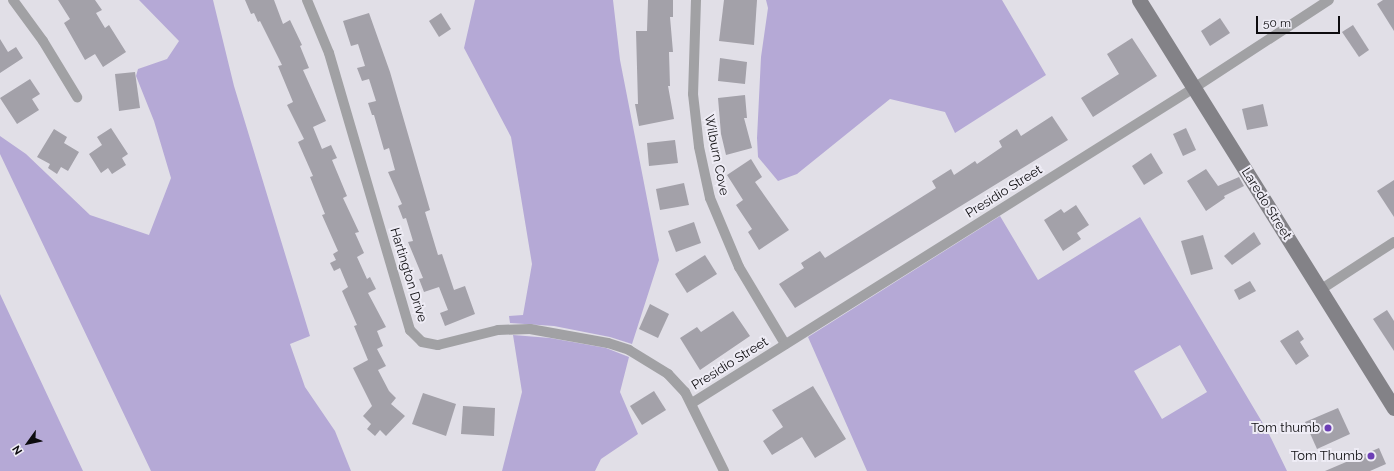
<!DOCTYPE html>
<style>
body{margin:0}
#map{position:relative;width:1394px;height:471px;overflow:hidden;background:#e1dfe7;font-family:Raleway,sans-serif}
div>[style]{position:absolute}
.green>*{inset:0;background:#b5a9d6}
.building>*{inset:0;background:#a3a1a9}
.street>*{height:10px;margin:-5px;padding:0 5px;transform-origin:5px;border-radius:5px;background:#a1a1a4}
.secondary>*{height:15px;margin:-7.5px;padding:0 7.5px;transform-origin:7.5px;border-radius:7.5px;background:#838287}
.dots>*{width:11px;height:11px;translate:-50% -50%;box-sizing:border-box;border:2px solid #eeecf5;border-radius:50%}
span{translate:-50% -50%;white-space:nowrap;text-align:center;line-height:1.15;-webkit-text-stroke:4px #eeecf5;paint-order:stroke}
.street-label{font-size:13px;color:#0d0c0f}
.poi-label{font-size:13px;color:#0d0c0f}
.right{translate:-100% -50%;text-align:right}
.north{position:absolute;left:8px;top:423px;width:40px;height:40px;-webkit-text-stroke:3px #eeecf5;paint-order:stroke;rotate:237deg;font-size:11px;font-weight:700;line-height:16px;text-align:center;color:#0d0c0f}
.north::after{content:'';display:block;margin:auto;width:14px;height:18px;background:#0d0c0f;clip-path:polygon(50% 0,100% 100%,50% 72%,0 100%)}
.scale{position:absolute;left:1256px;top:16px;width:84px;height:18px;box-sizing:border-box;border:2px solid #0d0c0f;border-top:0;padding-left:5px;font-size:12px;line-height:14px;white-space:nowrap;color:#0d0c0f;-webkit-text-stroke:3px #eeecf5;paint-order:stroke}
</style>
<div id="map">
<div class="green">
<i style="clip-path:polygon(139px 0,213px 0,234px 86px,310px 336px,290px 344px,305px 387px,335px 431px,351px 471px,151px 471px,0 154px,0 136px,26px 154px,90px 215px,149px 235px,171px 178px,154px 121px,136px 76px,138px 69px,167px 59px,179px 41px)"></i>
<i style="clip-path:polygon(475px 0,613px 0,620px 60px,659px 260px,632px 344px,610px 337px,554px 326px,510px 323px,509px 316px,523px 315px,532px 264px,511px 137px,464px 48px)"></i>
<i style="clip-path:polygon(766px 0,1002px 0,1046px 75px,955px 133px,945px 112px,890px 99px,797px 174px,778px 181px,758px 157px,757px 138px,761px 57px,768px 8px)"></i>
<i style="clip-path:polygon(evenodd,1000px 216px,1038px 280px,1140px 217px,1268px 432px,1287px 471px,867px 471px,808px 337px,1000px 216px,1180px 345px,1207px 392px,1162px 419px,1134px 371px,1180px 345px)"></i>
<i style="clip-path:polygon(0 294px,66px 435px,83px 471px,0 471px)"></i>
<i style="clip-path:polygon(513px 335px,550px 338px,606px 348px,629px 357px,620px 392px,638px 434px,601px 459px,595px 471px,502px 471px,522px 392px)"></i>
</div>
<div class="building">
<i style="clip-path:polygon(58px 0,95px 0,102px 10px,96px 13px,105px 28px,109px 25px,126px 52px,103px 67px,95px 54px,85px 60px,64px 23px,70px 19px)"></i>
<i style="clip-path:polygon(245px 0,274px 0,283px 24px,290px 20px,302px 45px,300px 46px,309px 68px,303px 70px,326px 121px,313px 127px,322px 149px,331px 145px,337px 158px,332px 160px,347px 196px,343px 198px,359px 232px,355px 233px,364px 253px,357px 257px,367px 279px,370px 277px,376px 289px,368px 293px,386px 327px,377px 331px,383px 346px,377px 349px,386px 366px,378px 370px,389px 391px,396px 398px,391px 404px,405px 416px,386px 436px,380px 430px,375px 436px,367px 429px,371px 424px,363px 416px,372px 406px,353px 368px,368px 360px,354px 326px,357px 325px,342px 291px,348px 287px,340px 268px,334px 271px,330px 263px,336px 260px,333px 254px,338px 251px,322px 215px,325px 214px,310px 177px,313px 176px,298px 142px,304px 139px,287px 105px,293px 102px,278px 66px,282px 65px,260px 21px,258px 22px,254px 13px,251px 14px)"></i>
<i style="clip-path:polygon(648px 0,673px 0,673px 17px,670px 17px,673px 52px,669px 52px,670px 86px,668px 86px,674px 119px,639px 126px,635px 104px,638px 104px,636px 31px,647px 31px)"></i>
<i style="clip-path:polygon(724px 0,757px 0,754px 45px,719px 41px)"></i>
<i style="clip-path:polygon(1383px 0,1394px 0,1394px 31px,1377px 4px)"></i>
<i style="clip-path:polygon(369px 13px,390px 72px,430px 210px,425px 212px,438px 255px,442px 254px,454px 290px,465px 286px,475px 314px,445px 326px,440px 313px,448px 310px,439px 287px,424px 292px,419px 279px,423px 278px,408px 242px,413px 241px,406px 218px,403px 219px,398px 206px,402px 204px,388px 172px,395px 170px,389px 148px,384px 150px,374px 115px,372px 115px,368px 103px,376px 101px,369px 79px,362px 81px,357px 68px,365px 66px,358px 44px,351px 46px,343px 21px)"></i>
<i style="clip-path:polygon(441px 13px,451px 29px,439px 37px,429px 21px)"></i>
<i style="clip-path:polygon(1220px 18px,1230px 33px,1210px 46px,1201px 31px)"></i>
<i style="clip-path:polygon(1353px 25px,1369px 50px,1359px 57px,1342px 32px)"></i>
<i style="clip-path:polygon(1132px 38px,1157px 76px,1093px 117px,1081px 98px,1119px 74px,1107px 54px)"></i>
<i style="clip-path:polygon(0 39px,8px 52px,16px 47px,23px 58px,0 73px)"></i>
<i style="clip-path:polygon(720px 58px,747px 62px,745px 84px,718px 81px)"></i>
<i style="clip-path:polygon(135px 72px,140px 108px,119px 111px,115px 74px)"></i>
<i style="clip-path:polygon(30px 79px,40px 94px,32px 99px,39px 110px,17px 124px,0 98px)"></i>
<i style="clip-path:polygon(745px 95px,747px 118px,744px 118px,752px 148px,726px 155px,721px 134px,718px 98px)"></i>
<i style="clip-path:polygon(1263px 104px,1268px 126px,1247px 130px,1242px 109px)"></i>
<i style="clip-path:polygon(1052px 116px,1068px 140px,795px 308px,779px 284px,804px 268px,801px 263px,820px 251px,825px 258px,936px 188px,932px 181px,951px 169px,954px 175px,975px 161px,977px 164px,1002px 147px,999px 141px,1017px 129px,1021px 136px)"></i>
<i style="clip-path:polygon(111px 128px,128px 154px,122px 158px,126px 165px,112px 174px,108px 168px,101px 173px,89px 154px,102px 145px,97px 137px)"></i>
<i style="clip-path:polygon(1186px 128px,1196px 150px,1183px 156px,1173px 134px)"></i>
<i style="clip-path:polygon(54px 129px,67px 137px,64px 143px,79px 152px,68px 171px,61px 167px,57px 174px,48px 168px,50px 164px,37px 157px)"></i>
<i style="clip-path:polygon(675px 140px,678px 163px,649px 166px,647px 143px)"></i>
<i style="clip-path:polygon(1151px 153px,1163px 173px,1144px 185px,1132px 166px)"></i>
<i style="clip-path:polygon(751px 159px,762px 177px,755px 182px,789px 230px,759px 250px,748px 232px,752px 229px,736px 205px,743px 200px,727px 175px)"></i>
<i style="clip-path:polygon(1206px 169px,1218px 186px,1239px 177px,1244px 186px,1224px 196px,1225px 198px,1206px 211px,1187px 181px)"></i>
<i style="clip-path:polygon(1394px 180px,1394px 217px,1377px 191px)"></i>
<i style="clip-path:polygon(684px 183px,689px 205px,660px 210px,656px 189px)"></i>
<i style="clip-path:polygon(1076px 205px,1089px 225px,1077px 233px,1081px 239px,1063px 251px,1044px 220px,1061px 209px,1064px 213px)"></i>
<i style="clip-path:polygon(694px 222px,701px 243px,676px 252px,668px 231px)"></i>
<i style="clip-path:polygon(1254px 232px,1261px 244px,1232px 265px,1224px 256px)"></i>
<i style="clip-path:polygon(1203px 235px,1213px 269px,1191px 275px,1181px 241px)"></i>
<i style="clip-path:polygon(705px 255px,717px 274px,687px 293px,675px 274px)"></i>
<i style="clip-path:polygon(1250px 281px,1256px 291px,1239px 300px,1234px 290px)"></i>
<i style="clip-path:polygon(650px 304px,669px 314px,658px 338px,639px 329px)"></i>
<i style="clip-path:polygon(1387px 310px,1394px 321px,1394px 351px,1373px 319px)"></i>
<i style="clip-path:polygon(733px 311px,750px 336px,700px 370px,680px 338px,697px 327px,701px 332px)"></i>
<i style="clip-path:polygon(1298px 330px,1304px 339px,1300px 342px,1309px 356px,1296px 365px,1280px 341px)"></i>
<i style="clip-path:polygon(813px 386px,846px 439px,815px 458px,802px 437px,772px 455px,763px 441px,783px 427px,772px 410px)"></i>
<i style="clip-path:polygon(654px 391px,666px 410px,642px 425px,630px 406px)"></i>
<i style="clip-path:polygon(423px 393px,456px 404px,446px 436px,412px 424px)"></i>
<i style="clip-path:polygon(463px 406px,495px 408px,494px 436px,461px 434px)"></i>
<i style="clip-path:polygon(1338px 408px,1350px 434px,1317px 449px,1305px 422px)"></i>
<i style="clip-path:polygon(1379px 448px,1386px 464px,1370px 471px,1325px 471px)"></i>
</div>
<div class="street">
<i style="left:13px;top:0;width:51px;rotate:53.8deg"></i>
<i style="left:43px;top:41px;width:66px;rotate:58.7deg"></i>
<i style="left:307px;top:0;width:57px;rotate:67.5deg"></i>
<i style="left:329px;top:53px;width:289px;rotate:73.7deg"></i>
<i style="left:410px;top:330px;width:17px;rotate:45deg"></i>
<i style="left:422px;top:342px;width:16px;rotate:11deg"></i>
<i style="left:438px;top:345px;width:62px;rotate:-14deg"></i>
<i style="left:498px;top:330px;width:32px;rotate:-2deg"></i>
<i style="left:530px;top:329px;width:79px;rotate:10.2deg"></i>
<i style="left:608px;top:343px;width:22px;rotate:18deg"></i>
<i style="left:629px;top:350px;width:46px;rotate:31.6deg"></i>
<i style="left:668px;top:374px;width:25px;rotate:47deg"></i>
<i style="left:685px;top:392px;width:88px;rotate:63.7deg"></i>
<i style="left:696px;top:0;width:94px;rotate:91.8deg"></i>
<i style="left:693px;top:94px;width:53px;rotate:83.5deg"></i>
<i style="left:699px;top:147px;width:52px;rotate:77.8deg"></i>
<i style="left:710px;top:198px;width:75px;rotate:67.2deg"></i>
<i style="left:739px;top:267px;width:90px;rotate:59.1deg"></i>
<i style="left:1320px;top:290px;width:88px;rotate:-33deg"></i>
<i style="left:692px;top:403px;width:593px;rotate:-32.11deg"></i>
<i style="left:1194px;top:88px;width:161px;rotate:-33.1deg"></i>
</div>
<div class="secondary">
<i style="left:1139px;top:0;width:481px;rotate:58deg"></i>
</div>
<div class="dots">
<i style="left:1328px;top:428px;background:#6c3eb5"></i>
<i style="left:1371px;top:456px;background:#6c3eb5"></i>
</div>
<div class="street-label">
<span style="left:716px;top:155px;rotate:79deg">Wilburn Cove</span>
<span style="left:1004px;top:192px;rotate:-32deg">Presidio Street</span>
<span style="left:1266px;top:204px;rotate:58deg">Laredo Street</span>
<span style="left:408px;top:275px;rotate:73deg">Hartington Drive</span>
<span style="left:730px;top:364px;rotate:-32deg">Presidio Street</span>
</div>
<div class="poi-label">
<span class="right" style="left:1320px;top:428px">Tom thumb</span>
<span class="right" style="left:1363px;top:456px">Tom Thumb</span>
</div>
<div class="north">N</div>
<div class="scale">50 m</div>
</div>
